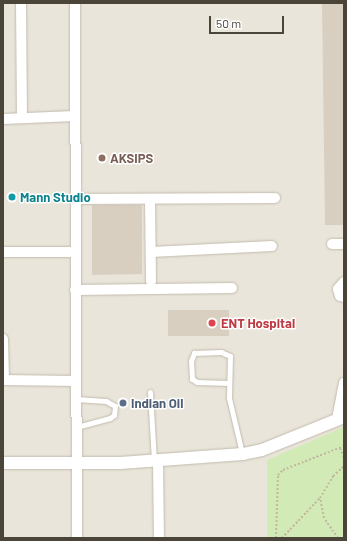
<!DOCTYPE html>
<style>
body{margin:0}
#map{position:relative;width:347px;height:541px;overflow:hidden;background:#f6f3ec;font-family:Barlow,sans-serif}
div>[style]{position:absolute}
.residential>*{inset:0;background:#eae5da}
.green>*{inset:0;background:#d2eab5}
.building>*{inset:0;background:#d8cfc1}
.path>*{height:2px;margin-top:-1px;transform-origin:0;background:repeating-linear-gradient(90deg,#c4b79f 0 2px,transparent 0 4px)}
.roads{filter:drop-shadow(0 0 1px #c2bbae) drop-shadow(0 0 1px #c2bbae)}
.service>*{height:5px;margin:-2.5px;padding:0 2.5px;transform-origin:2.5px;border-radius:2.5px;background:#fff}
.minor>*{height:10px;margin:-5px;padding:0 5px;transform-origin:5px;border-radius:5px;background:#fff}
.tertiary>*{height:12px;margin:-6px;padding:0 6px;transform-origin:6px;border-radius:6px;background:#fff}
.dots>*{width:11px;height:11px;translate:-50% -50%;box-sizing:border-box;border:2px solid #fff;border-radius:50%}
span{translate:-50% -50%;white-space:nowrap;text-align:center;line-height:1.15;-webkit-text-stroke:3px #fff;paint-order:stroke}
.education-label{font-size:13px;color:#785e54;font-weight:700}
.left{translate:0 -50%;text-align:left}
.culture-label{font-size:13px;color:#0d838f;font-weight:700}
.health-label{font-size:13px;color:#be3a42;font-weight:700}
.service-label{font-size:13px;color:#4e5e75;font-weight:700}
.frame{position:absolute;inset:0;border:4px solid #4b4439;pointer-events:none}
.scale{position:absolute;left:209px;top:16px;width:75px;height:18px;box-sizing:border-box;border:2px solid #4b4439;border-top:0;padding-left:5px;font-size:12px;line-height:14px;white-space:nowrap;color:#4b4439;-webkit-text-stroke:3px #fff;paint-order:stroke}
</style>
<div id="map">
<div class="residential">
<i style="clip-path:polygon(3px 3px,344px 3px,344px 538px,3px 538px)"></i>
</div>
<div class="green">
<i style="clip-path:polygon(344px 427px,344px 538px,267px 538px,267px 460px)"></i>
</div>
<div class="building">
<i style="clip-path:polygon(322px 3px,344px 3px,344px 225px,325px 225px)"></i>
<i style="clip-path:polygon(92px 205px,142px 205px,142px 274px,92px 275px)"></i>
<i style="clip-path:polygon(168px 310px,229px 310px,229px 336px,168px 336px)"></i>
</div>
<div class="path">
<i style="left:340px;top:448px;width:11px;rotate:68deg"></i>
<i style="left:276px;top:538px;width:63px;rotate:-88.2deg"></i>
<i style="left:278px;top:475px;width:7px;rotate:-45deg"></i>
<i style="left:283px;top:470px;width:66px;rotate:-21.5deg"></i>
<i style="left:282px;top:538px;width:55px;rotate:-46.5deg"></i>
<i style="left:338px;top:538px;width:24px;rotate:-125deg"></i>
<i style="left:324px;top:518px;width:20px;rotate:-101deg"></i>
<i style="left:320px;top:498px;width:26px;rotate:-59deg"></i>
<i style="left:333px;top:476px;width:15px;rotate:-42deg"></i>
</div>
<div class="roads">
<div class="service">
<i style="left:229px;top:383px;width:32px;rotate:-178deg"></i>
<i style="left:197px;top:382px;width:6px;rotate:-149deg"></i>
<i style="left:192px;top:379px;width:18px;rotate:-93deg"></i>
<i style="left:191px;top:361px;width:9px;rotate:-69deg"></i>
<i style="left:194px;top:353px;width:27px;rotate:-2deg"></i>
<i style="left:221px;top:352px;width:10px;rotate:24deg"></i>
<i style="left:230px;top:356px;width:42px;rotate:91.4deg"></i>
<i style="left:229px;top:398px;width:57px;rotate:76.7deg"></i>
<i style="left:150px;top:392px;width:69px;rotate:86.7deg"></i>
<i style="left:76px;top:399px;width:30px;rotate:4deg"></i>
<i style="left:106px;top:401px;width:10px;rotate:29deg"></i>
<i style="left:115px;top:406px;width:9px;rotate:96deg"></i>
<i style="left:114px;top:415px;width:5px;rotate:143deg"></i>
<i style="left:110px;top:418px;width:35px;rotate:165deg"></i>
</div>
<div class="minor">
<i style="left:21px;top:3px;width:115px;rotate:89.5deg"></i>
<i style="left:75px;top:3px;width:535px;rotate:89.79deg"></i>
<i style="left:3px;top:119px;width:72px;rotate:-2.4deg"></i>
<i style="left:74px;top:199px;width:201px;rotate:-0.3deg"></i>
<i style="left:150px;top:199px;width:82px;rotate:89.3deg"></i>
<i style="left:332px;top:244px;width:12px"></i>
<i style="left:3px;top:252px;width:71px"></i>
<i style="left:151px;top:252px;width:121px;rotate:-2.8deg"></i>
<i style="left:344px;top:282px;width:9px;rotate:131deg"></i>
<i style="left:338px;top:289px;width:7px;rotate:74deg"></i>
<i style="left:340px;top:296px;width:4px;rotate:14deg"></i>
<i style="left:75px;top:290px;width:157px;rotate:-0.7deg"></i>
<i style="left:3px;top:339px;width:41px;rotate:88.6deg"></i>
<i style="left:3px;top:380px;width:73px;rotate:0.8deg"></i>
<i style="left:337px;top:419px;width:37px;rotate:-79deg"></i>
<i style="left:158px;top:461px;width:77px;rotate:89.3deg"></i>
</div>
<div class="tertiary">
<i style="left:3px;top:463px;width:117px"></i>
<i style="left:120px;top:463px;width:123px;rotate:-4.2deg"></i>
<i style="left:243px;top:454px;width:19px;rotate:-12deg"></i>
<i style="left:262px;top:450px;width:88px;rotate:-21.9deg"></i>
</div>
</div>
<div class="dots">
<i style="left:102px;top:158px;background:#8d6e63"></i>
<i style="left:12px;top:197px;background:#0f9aa8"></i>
<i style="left:212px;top:323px;background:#e0444e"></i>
<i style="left:123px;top:403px;background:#5c6f8a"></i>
</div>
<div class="education-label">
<span class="left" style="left:110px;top:158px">AKSIPS</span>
</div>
<div class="culture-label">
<span class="left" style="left:20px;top:197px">Mann Studio</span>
</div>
<div class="health-label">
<span class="left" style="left:221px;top:323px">ENT Hospital</span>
</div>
<div class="service-label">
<span class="left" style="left:131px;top:403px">Indian Oil</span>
</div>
<div class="frame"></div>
<div class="scale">50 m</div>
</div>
